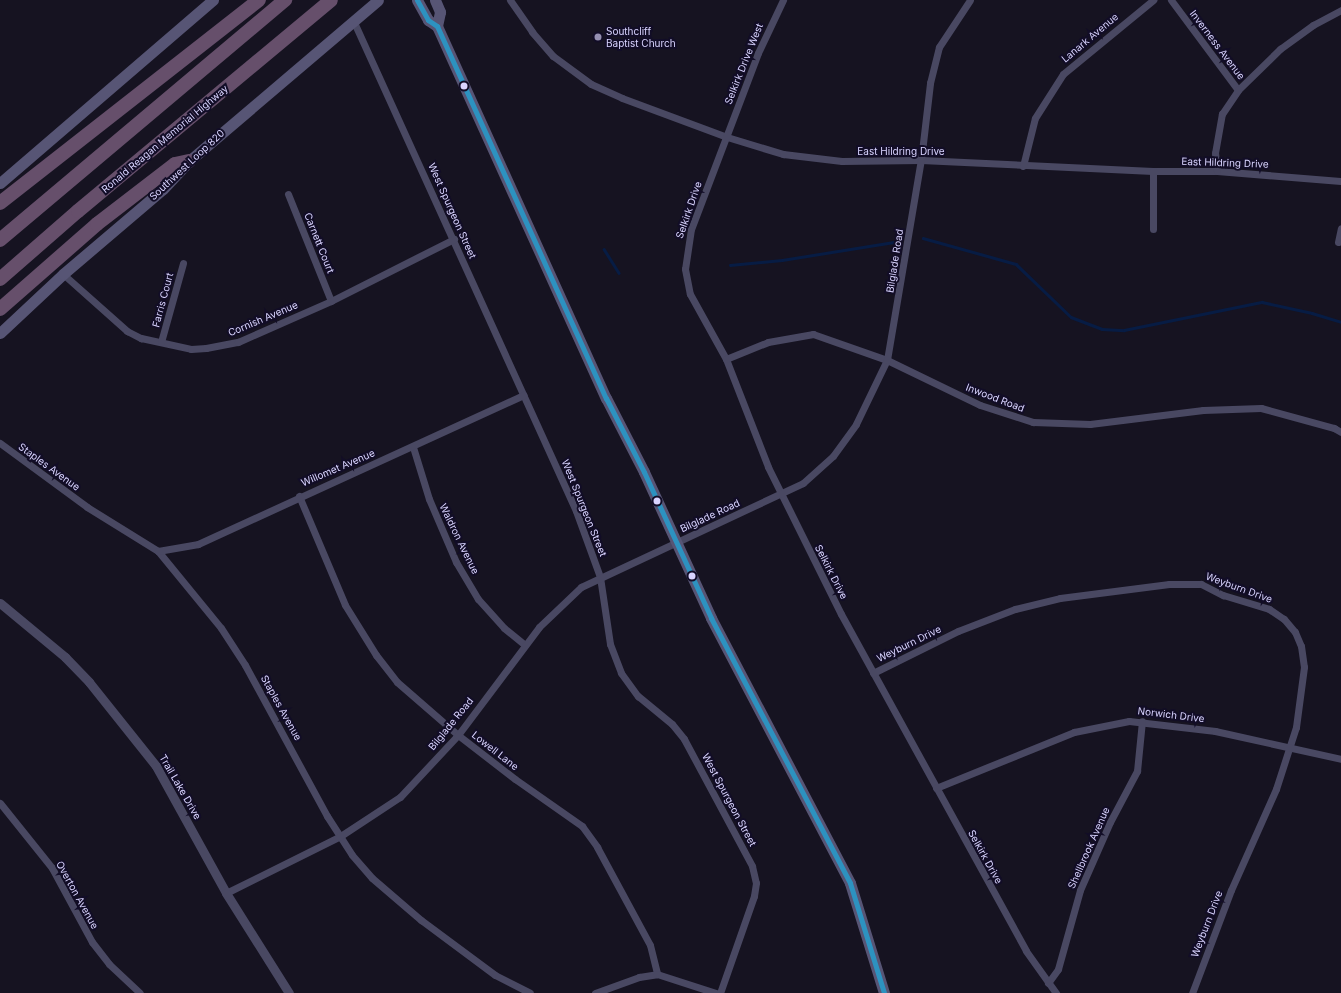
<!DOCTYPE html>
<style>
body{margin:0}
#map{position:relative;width:1341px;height:993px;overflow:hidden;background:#161321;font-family:Inter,sans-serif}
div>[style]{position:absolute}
.stream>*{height:2.5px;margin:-1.25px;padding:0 1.25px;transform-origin:1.25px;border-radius:1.25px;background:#071c44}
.minor>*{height:7px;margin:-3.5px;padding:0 3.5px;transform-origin:3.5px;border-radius:3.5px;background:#494862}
.tertiary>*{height:9px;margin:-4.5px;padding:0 4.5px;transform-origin:4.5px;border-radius:4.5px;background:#494862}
.secondary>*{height:11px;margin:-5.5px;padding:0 5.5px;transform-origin:5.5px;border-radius:5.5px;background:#575575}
.motorway>*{height:14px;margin:-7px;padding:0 7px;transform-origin:7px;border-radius:7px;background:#664f6b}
.bus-1>*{height:5px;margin:-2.5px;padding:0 2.5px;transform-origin:2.5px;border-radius:2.5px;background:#2d92c0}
.dots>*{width:11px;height:11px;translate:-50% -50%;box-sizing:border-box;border:2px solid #120d27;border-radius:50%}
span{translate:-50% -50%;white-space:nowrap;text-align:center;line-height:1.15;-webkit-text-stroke:4px #120d27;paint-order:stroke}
.poi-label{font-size:10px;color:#d9d4ff}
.left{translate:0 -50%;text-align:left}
.street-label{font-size:10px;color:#d9d4ff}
</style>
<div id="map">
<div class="stream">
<i style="left:923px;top:238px;width:97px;rotate:15.6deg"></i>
<i style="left:1016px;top:264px;width:76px;rotate:43.9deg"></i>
<i style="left:1071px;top:317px;width:33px;rotate:21deg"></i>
<i style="left:1102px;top:329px;width:22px;rotate:3deg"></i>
<i style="left:1124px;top:330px;width:141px;rotate:-11.5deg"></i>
<i style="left:1262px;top:302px;width:51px;rotate:12.4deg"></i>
<i style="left:1312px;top:313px;width:30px;rotate:17deg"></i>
<i style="left:604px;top:249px;width:28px;rotate:58deg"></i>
<i style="left:730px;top:265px;width:52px;rotate:-5.5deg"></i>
<i style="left:782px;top:260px;width:113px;rotate:-9.1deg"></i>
</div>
<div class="minor">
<i style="left:510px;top:0;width:39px;rotate:55deg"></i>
<i style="left:532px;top:32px;width:32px;rotate:49deg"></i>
<i style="left:553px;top:56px;width:47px;rotate:36.4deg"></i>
<i style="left:591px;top:84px;width:34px;rotate:24deg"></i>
<i style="left:622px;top:98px;width:112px;rotate:20.4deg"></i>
<i style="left:727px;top:137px;width:59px;rotate:16.9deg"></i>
<i style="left:783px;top:154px;width:59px;rotate:6.8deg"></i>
<i style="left:842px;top:161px;width:79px;rotate:-0.7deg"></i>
<i style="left:921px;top:160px;width:232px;rotate:2.7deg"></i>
<i style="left:1153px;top:171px;width:64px"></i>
<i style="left:1217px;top:171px;width:124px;rotate:4.6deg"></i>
<i style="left:783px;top:0;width:59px;rotate:115.3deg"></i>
<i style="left:758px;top:53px;width:188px;rotate:110.8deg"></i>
<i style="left:691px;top:229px;width:40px;rotate:98.5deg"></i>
<i style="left:685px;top:269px;width:25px;rotate:79deg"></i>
<i style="left:690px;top:294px;width:74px;rotate:61deg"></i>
<i style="left:726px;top:359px;width:116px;rotate:68.7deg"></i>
<i style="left:768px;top:467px;width:164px;rotate:63.6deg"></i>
<i style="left:841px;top:614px;width:384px;rotate:61.2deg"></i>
<i style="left:1026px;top:951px;width:52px;rotate:54.5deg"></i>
<i style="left:1171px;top:0;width:112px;rotate:53.3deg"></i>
<i style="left:353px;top:20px;width:539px;rotate:65.57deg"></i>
<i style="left:576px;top:511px;width:70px;rotate:70deg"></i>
<i style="left:600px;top:577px;width:68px;rotate:81.5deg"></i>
<i style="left:610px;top:644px;width:31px;rotate:69deg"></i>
<i style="left:621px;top:673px;width:29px;rotate:54deg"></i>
<i style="left:638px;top:696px;width:44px;rotate:39.5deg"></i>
<i style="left:672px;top:724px;width:19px;rotate:51deg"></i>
<i style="left:684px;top:739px;width:144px;rotate:61.8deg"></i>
<i style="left:752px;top:866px;width:17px;rotate:77deg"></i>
<i style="left:756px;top:883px;width:13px;rotate:99deg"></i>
<i style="left:754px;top:896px;width:103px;rotate:109.3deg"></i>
<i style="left:1023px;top:166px;width:49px;rotate:-76deg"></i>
<i style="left:1035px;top:118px;width:52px;rotate:-57.5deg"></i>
<i style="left:1063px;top:74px;width:117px;rotate:-39.4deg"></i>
<i style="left:1217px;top:171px;width:18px;rotate:-96deg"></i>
<i style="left:1215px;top:153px;width:40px;rotate:-80deg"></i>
<i style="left:1222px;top:114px;width:29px;rotate:-56deg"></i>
<i style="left:1238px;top:90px;width:59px;rotate:-44.3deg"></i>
<i style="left:1280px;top:49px;width:41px;rotate:-36deg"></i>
<i style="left:1313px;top:25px;width:32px;rotate:-28deg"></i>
<i style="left:288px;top:194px;width:115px;rotate:68.1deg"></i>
<i style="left:1153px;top:229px;width:58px;rotate:-90deg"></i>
<i style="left:1338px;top:242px;width:14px;rotate:-78deg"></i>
<i style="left:63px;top:274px;width:86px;rotate:41.7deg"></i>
<i style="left:127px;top:331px;width:16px;rotate:27deg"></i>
<i style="left:141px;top:338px;width:51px;rotate:12.4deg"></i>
<i style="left:191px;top:349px;width:15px;rotate:-4deg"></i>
<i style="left:206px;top:348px;width:33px;rotate:-11deg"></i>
<i style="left:238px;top:342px;width:102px;rotate:-23.8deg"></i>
<i style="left:331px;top:301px;width:138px;rotate:-26.8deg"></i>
<i style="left:161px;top:342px;width:82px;rotate:-74.4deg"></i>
<i style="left:726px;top:359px;width:45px;rotate:-22deg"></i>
<i style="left:768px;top:342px;width:46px;rotate:-10.1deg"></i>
<i style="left:813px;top:334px;width:78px;rotate:19.4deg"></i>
<i style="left:887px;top:360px;width:103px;rotate:25.8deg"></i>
<i style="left:980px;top:405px;width:56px;rotate:17.8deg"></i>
<i style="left:1033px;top:422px;width:57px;rotate:2deg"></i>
<i style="left:1090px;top:424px;width:114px;rotate:-7.1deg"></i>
<i style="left:1203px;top:410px;width:58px;rotate:-2deg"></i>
<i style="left:1261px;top:408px;width:76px;rotate:15.3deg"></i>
<i style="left:1334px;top:428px;width:8px;rotate:30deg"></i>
<i style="left:0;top:443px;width:108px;rotate:36.3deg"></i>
<i style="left:87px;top:507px;width:84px;rotate:31.8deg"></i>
<i style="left:158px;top:551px;width:99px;rotate:50.7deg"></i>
<i style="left:221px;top:628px;width:44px;rotate:57deg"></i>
<i style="left:245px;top:665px;width:172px;rotate:61.5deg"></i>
<i style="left:327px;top:816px;width:46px;rotate:57.3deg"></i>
<i style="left:352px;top:855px;width:30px;rotate:49deg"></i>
<i style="left:372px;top:878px;width:65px;rotate:40.6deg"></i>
<i style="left:421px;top:920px;width:92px;rotate:36.6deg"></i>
<i style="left:495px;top:975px;width:39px;rotate:27deg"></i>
<i style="left:413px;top:447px;width:54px;rotate:72.9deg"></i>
<i style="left:429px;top:499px;width:69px;rotate:66.8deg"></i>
<i style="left:456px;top:562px;width:43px;rotate:59.3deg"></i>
<i style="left:478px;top:599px;width:39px;rotate:48deg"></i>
<i style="left:504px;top:628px;width:27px;rotate:39deg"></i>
<i style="left:299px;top:496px;width:118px;rotate:67.1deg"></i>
<i style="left:345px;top:605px;width:59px;rotate:58.2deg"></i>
<i style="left:376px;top:655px;width:34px;rotate:52deg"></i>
<i style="left:397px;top:682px;width:81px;rotate:41deg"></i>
<i style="left:458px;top:735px;width:72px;rotate:37.7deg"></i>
<i style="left:515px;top:779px;width:82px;rotate:35deg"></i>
<i style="left:582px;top:826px;width:26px;rotate:54deg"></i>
<i style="left:597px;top:847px;width:111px;rotate:61.6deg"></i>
<i style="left:650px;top:945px;width:30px;rotate:76deg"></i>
<i style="left:158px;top:551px;width:41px;rotate:-9.9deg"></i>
<i style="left:198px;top:544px;width:358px;rotate:-24.6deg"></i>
<i style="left:873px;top:673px;width:95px;rotate:-26.3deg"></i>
<i style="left:958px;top:631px;width:61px;rotate:-21.1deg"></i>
<i style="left:1015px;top:609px;width:46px;rotate:-13.7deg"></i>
<i style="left:1060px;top:598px;width:110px;rotate:-7.3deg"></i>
<i style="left:1169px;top:584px;width:32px"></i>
<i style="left:1201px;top:584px;width:25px;rotate:27deg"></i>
<i style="left:1223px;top:595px;width:48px;rotate:16.9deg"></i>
<i style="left:1269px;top:609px;width:18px;rotate:34deg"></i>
<i style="left:1284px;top:619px;width:17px;rotate:50deg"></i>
<i style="left:1295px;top:632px;width:15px;rotate:67deg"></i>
<i style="left:1301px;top:646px;width:21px;rotate:82deg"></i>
<i style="left:1304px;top:667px;width:61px;rotate:97.6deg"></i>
<i style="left:1296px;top:727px;width:65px;rotate:107.9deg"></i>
<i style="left:1276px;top:789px;width:111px;rotate:114deg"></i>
<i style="left:1231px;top:890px;width:110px;rotate:110.7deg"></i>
<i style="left:936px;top:788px;width:149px;rotate:-22.1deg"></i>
<i style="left:1074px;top:732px;width:56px;rotate:-11.3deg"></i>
<i style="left:1129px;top:721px;width:87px;rotate:6.6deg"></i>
<i style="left:1215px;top:731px;width:129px;rotate:12.5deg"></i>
<i style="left:0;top:803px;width:83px;rotate:51.3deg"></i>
<i style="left:52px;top:868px;width:84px;rotate:61.6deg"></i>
<i style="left:92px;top:942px;width:28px;rotate:52deg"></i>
<i style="left:109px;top:964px;width:42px;rotate:43.1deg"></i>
<i style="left:226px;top:893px;width:126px;rotate:-26.4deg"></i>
<i style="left:339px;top:837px;width:73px;rotate:-33.3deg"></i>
<i style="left:400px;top:797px;width:85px;rotate:-46.9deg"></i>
<i style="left:458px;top:735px;width:135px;rotate:-53.1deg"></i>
<i style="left:539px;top:627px;width:58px;rotate:-43.6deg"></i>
<i style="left:581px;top:587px;width:245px;rotate:-25.1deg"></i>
<i style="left:803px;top:483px;width:40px;rotate:-42deg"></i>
<i style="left:833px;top:456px;width:39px;rotate:-54deg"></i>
<i style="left:856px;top:424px;width:71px;rotate:-64.2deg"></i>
<i style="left:887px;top:360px;width:203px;rotate:-80.4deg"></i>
<i style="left:921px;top:160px;width:78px;rotate:-83.3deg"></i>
<i style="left:930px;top:83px;width:37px;rotate:-76deg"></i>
<i style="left:939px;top:47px;width:56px;rotate:-56.6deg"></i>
<i style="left:1048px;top:983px;width:17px;rotate:-54deg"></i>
<i style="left:1058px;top:969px;width:82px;rotate:-74.4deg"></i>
<i style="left:1080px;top:890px;width:74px;rotate:-66.2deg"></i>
<i style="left:1110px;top:822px;width:58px;rotate:-62.1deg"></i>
<i style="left:1137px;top:771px;width:50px;rotate:-84.3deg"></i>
<i style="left:595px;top:993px;width:47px;rotate:-20deg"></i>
<i style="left:639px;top:977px;width:18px;rotate:-9deg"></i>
<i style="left:657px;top:974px;width:62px;rotate:17.9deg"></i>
</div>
<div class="tertiary">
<i style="left:0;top:603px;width:85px;rotate:39.7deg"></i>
<i style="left:65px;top:657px;width:35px;rotate:46deg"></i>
<i style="left:89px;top:682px;width:107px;rotate:51.4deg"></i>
<i style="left:156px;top:766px;width:145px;rotate:61.1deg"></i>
<i style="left:226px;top:893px;width:118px;rotate:57.8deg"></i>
</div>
<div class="secondary">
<i style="left:417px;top:0;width:23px;rotate:61deg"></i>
<i style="left:428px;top:20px;width:11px;rotate:34deg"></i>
<i style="left:437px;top:26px;width:409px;rotate:65.6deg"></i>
<i style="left:606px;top:398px;width:83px;rotate:62.8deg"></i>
<i style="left:644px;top:472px;width:161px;rotate:65.3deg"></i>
<i style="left:711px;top:618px;width:299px;rotate:62.3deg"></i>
<i style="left:850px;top:883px;width:115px;rotate:72.8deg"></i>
<i style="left:435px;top:0;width:13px;rotate:67deg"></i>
<i style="left:440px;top:12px;width:14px;rotate:102deg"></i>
<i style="left:0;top:183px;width:281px;rotate:-40.7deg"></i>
<i style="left:0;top:333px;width:86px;rotate:-43.1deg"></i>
<i style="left:63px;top:274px;width:131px;rotate:-40.4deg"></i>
<i style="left:163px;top:189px;width:38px;rotate:-47deg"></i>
<i style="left:189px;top:161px;width:248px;rotate:-40.4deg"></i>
</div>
<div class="motorway">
<i style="left:0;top:203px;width:329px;rotate:-38.1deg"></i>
<i style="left:0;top:240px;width:373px;rotate:-40.1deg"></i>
<i style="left:0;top:279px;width:103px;rotate:-41.1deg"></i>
<i style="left:78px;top:211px;width:329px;rotate:-39.8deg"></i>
<i style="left:0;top:309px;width:129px;rotate:-41.2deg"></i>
<i style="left:97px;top:224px;width:98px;rotate:-37.6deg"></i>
<i style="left:175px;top:164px;width:14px;rotate:-12deg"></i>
</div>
<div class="bus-1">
<i style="left:417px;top:0;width:23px;rotate:61deg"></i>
<i style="left:428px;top:20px;width:11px;rotate:34deg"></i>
<i style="left:437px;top:26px;width:409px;rotate:65.6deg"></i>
<i style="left:606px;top:398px;width:83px;rotate:62.8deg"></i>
<i style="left:644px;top:472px;width:161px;rotate:65.3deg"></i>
<i style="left:711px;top:618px;width:299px;rotate:62.3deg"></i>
<i style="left:850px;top:883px;width:115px;rotate:72.8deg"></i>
</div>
<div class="dots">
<i style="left:598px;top:37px;background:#9590b1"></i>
<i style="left:464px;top:86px;background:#d9d4ff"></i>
<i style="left:657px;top:501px;background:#d9d4ff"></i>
<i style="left:692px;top:576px;background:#d9d4ff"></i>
</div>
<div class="poi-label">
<span class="left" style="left:606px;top:37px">Southcliff<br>Baptist Church</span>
</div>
<div class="street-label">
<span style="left:1090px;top:38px;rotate:-40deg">Lanark Avenue</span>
<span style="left:1217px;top:45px;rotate:53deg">Inverness Avenue</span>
<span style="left:744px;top:64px;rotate:-68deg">Selkirk Drive West</span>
<span style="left:165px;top:139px;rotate:-40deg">Ronald Reagan Memorial Highway</span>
<span style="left:901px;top:152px">East Hildring Drive</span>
<span style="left:1225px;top:163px;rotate:2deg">East Hildring Drive</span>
<span style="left:187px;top:165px;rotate:-43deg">Southwest Loop 820</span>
<span style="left:689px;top:210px;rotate:-71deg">Selkirk Drive</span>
<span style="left:452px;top:211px;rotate:66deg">West Spurgeon Street</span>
<span style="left:319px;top:243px;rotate:68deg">Carnett Court</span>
<span style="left:895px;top:261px;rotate:-81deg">Bilglade Road</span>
<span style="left:163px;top:300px;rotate:-75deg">Farris Court</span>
<span style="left:263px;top:319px;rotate:-23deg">Cornish Avenue</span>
<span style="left:995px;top:398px;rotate:21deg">Inwood Road</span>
<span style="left:49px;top:467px;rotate:36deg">Staples Avenue</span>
<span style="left:338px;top:468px;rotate:-23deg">Willomet Avenue</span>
<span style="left:584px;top:508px;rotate:68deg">West Spurgeon Street</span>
<span style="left:710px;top:516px;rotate:-25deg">Bilglade Road</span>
<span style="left:459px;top:539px;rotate:64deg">Waldron Avenue</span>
<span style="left:831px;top:572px;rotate:63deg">Selkirk Drive</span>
<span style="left:1239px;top:588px;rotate:20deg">Weyburn Drive</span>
<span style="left:909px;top:644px;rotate:-26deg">Weyburn Drive</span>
<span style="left:281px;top:708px;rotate:61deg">Staples Avenue</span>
<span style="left:1171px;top:715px;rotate:7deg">Norwich Drive</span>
<span style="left:451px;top:724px;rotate:-51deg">Bilglade Road</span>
<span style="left:495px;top:751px;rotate:38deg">Lowell Lane</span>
<span style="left:180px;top:787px;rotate:60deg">Trail Lake Drive</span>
<span style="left:729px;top:800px;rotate:62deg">West Spurgeon Street</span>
<span style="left:1089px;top:848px;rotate:-66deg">Shellbrook Avenue</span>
<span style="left:985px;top:857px;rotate:61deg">Selkirk Drive</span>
<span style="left:77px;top:895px;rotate:61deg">Overton Avenue</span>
<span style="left:1207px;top:924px;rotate:-69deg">Weyburn Drive</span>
</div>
</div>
